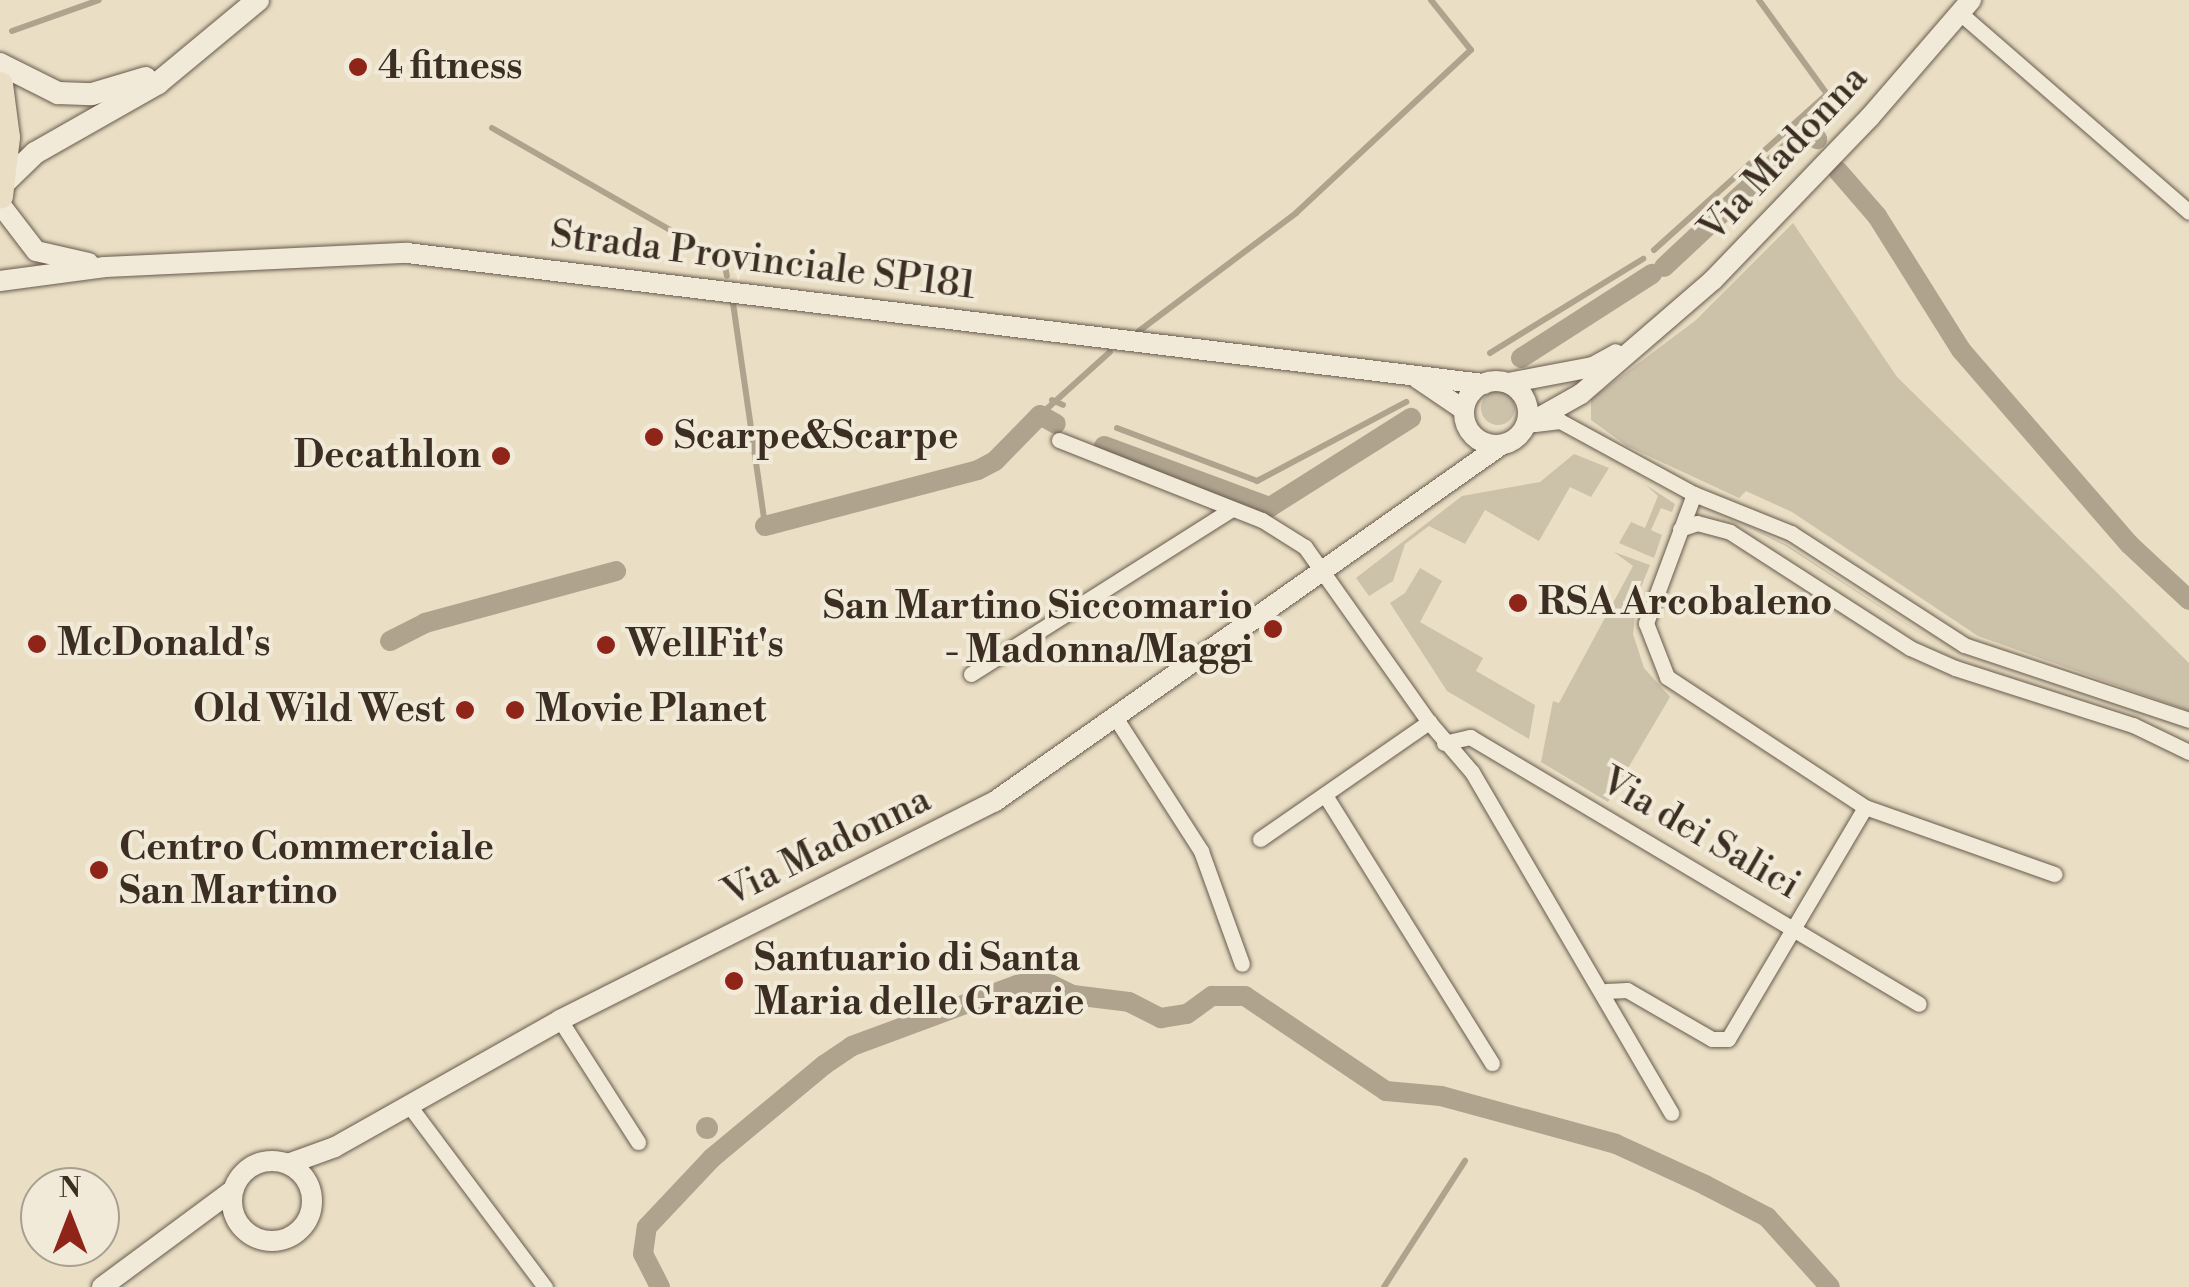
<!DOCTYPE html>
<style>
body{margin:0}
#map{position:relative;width:2189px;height:1287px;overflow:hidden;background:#eadfc5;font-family:"Libre Bodoni",serif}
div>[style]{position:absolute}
.green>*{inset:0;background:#ccc1a9}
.round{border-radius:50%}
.water>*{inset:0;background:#afa38e}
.stream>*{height:6px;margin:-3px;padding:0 3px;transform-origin:3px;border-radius:3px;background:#afa38e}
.canal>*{height:20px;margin:-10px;padding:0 10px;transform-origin:10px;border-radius:10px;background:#afa38e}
.roads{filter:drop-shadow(0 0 2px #685a4c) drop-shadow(0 0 2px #685a4c)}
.minor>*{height:15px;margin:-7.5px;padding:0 7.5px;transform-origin:7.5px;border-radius:7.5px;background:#f1ead9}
.tertiary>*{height:20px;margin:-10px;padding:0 10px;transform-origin:10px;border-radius:10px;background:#f1ead9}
.tertiary>.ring{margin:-10px;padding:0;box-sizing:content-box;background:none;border:20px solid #f1ead9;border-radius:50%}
.secondary>*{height:22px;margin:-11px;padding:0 11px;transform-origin:11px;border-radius:11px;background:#f1ead9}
.primary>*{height:25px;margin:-12.5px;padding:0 12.5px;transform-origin:12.5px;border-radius:12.5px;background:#eadfc5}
.dots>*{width:28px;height:28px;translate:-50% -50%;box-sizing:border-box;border:5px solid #f1ead9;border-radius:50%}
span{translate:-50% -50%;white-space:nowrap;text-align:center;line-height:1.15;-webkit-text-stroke:8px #f1ead9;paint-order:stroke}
.poi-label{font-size:38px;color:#3c2e23;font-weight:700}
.left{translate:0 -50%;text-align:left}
.right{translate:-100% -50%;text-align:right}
.street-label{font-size:38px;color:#3c2e23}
.north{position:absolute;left:20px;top:1167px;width:100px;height:100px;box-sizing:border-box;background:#f1ead9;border:2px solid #a99f90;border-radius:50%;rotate:0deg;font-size:28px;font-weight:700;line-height:40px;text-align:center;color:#3c2e23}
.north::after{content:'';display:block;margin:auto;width:35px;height:45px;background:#8f2418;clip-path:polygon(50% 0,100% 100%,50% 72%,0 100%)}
</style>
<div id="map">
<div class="green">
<i style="clip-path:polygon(1793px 223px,1897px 377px,2189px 663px,2189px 711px,1978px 636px,1792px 512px,1746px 491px,1739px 498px,1627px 446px,1591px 420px,1591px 399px,1696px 320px)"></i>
<i class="round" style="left:1481px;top:391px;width:34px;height:34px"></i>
<i style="clip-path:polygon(1574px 454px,1609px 468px,1591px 497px,1570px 487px,1539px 541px,1485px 510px,1465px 544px,1429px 526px,1405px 544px,1393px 581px,1369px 596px,1356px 578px,1462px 496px,1540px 482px)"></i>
<i style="clip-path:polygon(1646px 485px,1675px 504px,1672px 512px,1661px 508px,1651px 530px,1662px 535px,1654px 558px,1619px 543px,1631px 522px,1645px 528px,1658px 496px)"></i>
<i style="clip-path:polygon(1735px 520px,1787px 545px,1954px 655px,1786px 546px)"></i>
<i style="clip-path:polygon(1614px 552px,1650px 565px,1637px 597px,1633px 634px,1644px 668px,1670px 697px,1608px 802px,1541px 762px,1553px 701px,1559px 703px,1633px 566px)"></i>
<i style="clip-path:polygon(1420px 568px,1442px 581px,1420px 622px,1483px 658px,1476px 671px,1535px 705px,1529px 739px,1447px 691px,1390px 603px,1405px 593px)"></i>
</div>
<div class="water">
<i class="round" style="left:696px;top:1117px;width:22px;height:22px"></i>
</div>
<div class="stream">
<i style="left:12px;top:31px;width:92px;rotate:-19.6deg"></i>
<i style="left:492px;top:128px;width:267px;rotate:29.8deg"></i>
<i style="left:724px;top:261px;width:15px;rotate:79deg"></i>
<i style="left:1654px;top:250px;width:233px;rotate:-42deg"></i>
<i style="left:1827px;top:94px;width:116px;rotate:-125.9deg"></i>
<i style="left:733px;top:303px;width:225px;rotate:81.8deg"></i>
<i style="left:1139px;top:331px;width:196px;rotate:-36.9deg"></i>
<i style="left:1296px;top:213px;width:239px;rotate:-43deg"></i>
<i style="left:1471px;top:50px;width:64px;rotate:-128.7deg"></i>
<i style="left:1490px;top:353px;width:180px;rotate:-31.6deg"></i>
<i style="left:1052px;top:400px;width:12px;rotate:24deg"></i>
<i style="left:1040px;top:415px;width:94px;rotate:-42deg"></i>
<i style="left:1117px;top:428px;width:150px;rotate:20.7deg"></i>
<i style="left:1257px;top:481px;width:169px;rotate:-27.9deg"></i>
<i style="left:1384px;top:1287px;width:150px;rotate:-57.3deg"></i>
</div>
<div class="canal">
<i style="left:1838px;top:171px;width:60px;rotate:49.1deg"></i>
<i style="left:1877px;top:216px;width:158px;rotate:57.9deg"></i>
<i style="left:1961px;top:350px;width:257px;rotate:49.1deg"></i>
<i style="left:2129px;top:544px;width:82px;rotate:43deg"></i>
<i style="left:1664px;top:267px;width:196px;rotate:-43.1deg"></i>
<i style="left:1807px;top:133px;width:12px;rotate:31deg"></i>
<i style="left:1521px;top:358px;width:156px;rotate:-32.7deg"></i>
<i style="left:1104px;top:446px;width:177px;rotate:20.2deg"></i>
<i style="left:1270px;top:507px;width:167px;rotate:-32.3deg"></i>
<i style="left:765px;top:526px;width:220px;rotate:-14.7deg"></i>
<i style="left:978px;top:470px;width:19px;rotate:-28deg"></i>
<i style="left:995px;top:461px;width:64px;rotate:-45.6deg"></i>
<i style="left:1040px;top:415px;width:18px;rotate:29deg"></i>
<i style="left:390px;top:641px;width:39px;rotate:-27deg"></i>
<i style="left:425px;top:623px;width:198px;rotate:-15.2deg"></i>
<i style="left:660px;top:1287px;width:37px;rotate:-117deg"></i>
<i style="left:643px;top:1254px;width:27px;rotate:-82deg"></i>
<i style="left:647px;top:1227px;width:95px;rotate:-46.7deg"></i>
<i style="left:712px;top:1158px;width:146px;rotate:-39.7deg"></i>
<i style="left:824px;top:1065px;width:34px;rotate:-34deg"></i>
<i style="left:852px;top:1046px;width:179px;rotate:-20.3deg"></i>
<i style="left:1020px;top:984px;width:30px"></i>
<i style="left:1050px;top:984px;width:25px;rotate:26deg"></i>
<i style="left:1073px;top:995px;width:56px;rotate:7.1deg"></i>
<i style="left:1129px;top:1002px;width:36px;rotate:27deg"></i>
<i style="left:1161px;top:1018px;width:26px;rotate:-9deg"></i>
<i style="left:1187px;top:1014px;width:31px;rotate:-36deg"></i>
<i style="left:1212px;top:996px;width:33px"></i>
<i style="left:1245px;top:996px;width:170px;rotate:34deg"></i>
<i style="left:1386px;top:1091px;width:55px;rotate:5.2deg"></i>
<i style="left:1441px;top:1096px;width:181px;rotate:15.3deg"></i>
<i style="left:1616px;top:1144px;width:98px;rotate:24.7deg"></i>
<i style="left:1705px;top:1185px;width:70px;rotate:27.3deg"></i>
<i style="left:1767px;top:1217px;width:94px;rotate:48deg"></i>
</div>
<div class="roads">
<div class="minor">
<i style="left:1960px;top:13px;width:303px;rotate:41deg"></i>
<i style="left:1535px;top:424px;width:25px;rotate:-7deg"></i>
<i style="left:1560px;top:421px;width:153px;rotate:28.6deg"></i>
<i style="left:1694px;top:494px;width:105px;rotate:21.9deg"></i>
<i style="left:1791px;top:533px;width:206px;rotate:32.9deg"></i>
<i style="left:1964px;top:645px;width:237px;rotate:18.4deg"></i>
<i style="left:1059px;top:440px;width:218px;rotate:21.5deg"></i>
<i style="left:1262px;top:520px;width:51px;rotate:32.1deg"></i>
<i style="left:1305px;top:547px;width:214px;rotate:54.7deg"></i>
<i style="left:1429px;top:722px;width:66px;rotate:49.3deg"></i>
<i style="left:1472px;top:772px;width:395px;rotate:59.7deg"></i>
<i style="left:1694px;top:494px;width:138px;rotate:110.4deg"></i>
<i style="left:1646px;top:623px;width:58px;rotate:68.7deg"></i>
<i style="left:1667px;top:677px;width:237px;rotate:33.3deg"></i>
<i style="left:1865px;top:807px;width:201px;rotate:19.5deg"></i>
<i style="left:1680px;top:529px;width:18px;rotate:-19deg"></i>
<i style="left:1697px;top:523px;width:34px;rotate:15deg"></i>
<i style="left:1730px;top:532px;width:214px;rotate:32.8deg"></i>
<i style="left:1910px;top:648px;width:49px;rotate:24deg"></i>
<i style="left:1955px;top:668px;width:187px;rotate:17.8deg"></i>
<i style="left:2133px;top:725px;width:62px;rotate:25.7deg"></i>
<i style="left:971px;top:674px;width:307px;rotate:-32.3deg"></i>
<i style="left:1117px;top:720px;width:156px;rotate:57.3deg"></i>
<i style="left:1201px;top:851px;width:120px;rotate:70.1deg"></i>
<i style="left:1444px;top:743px;width:27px;rotate:-13deg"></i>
<i style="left:1470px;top:737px;width:522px;rotate:30.74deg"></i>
<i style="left:1325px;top:795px;width:316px;rotate:58.1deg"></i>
<i style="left:1260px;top:839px;width:206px;rotate:-34.7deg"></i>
<i style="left:1606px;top:991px;width:21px;rotate:-3deg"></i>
<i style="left:1627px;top:990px;width:98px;rotate:30deg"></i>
<i style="left:1712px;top:1039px;width:16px"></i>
<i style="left:1728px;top:1039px;width:269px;rotate:-59.4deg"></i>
<i style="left:560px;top:1020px;width:145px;rotate:57.4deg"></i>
<i style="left:408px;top:1104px;width:229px;rotate:53.2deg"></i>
</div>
<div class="tertiary">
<i style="left:0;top:204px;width:59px;rotate:52.5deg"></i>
<i style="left:36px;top:251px;width:54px;rotate:12.8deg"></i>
<i style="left:0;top:281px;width:106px;rotate:-7.6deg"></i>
<i style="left:105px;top:267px;width:302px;rotate:-2.7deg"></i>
<i style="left:407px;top:253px;width:1085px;rotate:6.94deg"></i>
<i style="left:1417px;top:378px;width:57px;rotate:34.2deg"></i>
<i class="ring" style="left:1464px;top:381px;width:44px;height:44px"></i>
<i style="left:1508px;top:383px;width:86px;rotate:-10.7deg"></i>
<i style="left:1593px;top:367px;width:26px;rotate:-29deg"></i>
<i style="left:1526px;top:425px;width:63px;rotate:-29.4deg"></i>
<i style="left:1581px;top:394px;width:174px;rotate:-40.8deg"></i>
<i style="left:1713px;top:280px;width:226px;rotate:-46.1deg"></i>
<i style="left:1870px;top:117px;width:155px;rotate:-49.2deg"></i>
<i class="ring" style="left:232px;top:1161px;width:60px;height:60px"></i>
<i style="left:288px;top:1164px;width:50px;rotate:-19.9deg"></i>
<i style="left:335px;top:1147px;width:258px;rotate:-29.4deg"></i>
<i style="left:560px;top:1020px;width:486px;rotate:-26.7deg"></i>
<i style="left:994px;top:802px;width:620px;rotate:-35.15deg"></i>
<i style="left:102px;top:1287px;width:163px;rotate:-36.5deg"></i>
</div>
<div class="secondary">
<i style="left:0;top:64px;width:65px;rotate:26.6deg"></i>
<i style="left:58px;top:93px;width:34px;rotate:2deg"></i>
<i style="left:92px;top:94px;width:56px;rotate:-16.5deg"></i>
<i style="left:4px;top:183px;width:43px;rotate:-44.1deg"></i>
<i style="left:35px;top:153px;width:142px;rotate:-29.6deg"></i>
<i style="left:158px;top:83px;width:130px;rotate:-39.7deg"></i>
</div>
<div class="primary">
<i style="left:0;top:84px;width:53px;rotate:82.5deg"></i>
<i style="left:7px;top:137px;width:59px;rotate:96.8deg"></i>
</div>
</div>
<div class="dots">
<i style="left:358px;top:67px;background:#8f2418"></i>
<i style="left:654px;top:437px;background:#8f2418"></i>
<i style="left:501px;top:456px;background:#8f2418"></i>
<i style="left:1518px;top:603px;background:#8f2418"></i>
<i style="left:1273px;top:629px;background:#8f2418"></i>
<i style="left:37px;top:644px;background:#8f2418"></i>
<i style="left:606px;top:645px;background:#8f2418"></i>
<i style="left:465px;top:710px;background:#8f2418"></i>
<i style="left:515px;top:710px;background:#8f2418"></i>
<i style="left:99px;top:870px;background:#8f2418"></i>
<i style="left:734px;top:981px;background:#8f2418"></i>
</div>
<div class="poi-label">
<span class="left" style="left:378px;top:67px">4 fitness</span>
<span class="left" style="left:674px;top:437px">Scarpe&amp;Scarpe</span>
<span class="right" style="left:481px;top:456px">Decathlon</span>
<span class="left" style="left:1538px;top:603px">RSA Arcobaleno</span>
<span class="right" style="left:1253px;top:629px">San Martino Siccomario<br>- Madonna/Maggi</span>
<span class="left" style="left:57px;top:644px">McDonald's</span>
<span class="left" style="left:626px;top:645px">WellFit's</span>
<span class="right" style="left:445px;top:710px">Old Wild West</span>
<span class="left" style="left:535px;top:710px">Movie Planet</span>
<span class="left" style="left:119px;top:870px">Centro Commerciale<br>San Martino</span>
<span class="left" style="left:754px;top:981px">Santuario di Santa<br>Maria delle Grazie</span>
</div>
<div class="street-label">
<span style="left:1784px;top:154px;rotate:-47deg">Via Madonna</span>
<span style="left:763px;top:261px;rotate:7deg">Strada Provinciale SP181</span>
<span style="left:1700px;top:834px;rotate:30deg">Via dei Salici</span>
<span style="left:827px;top:847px;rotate:-26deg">Via Madonna</span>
</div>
<div class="north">N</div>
</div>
